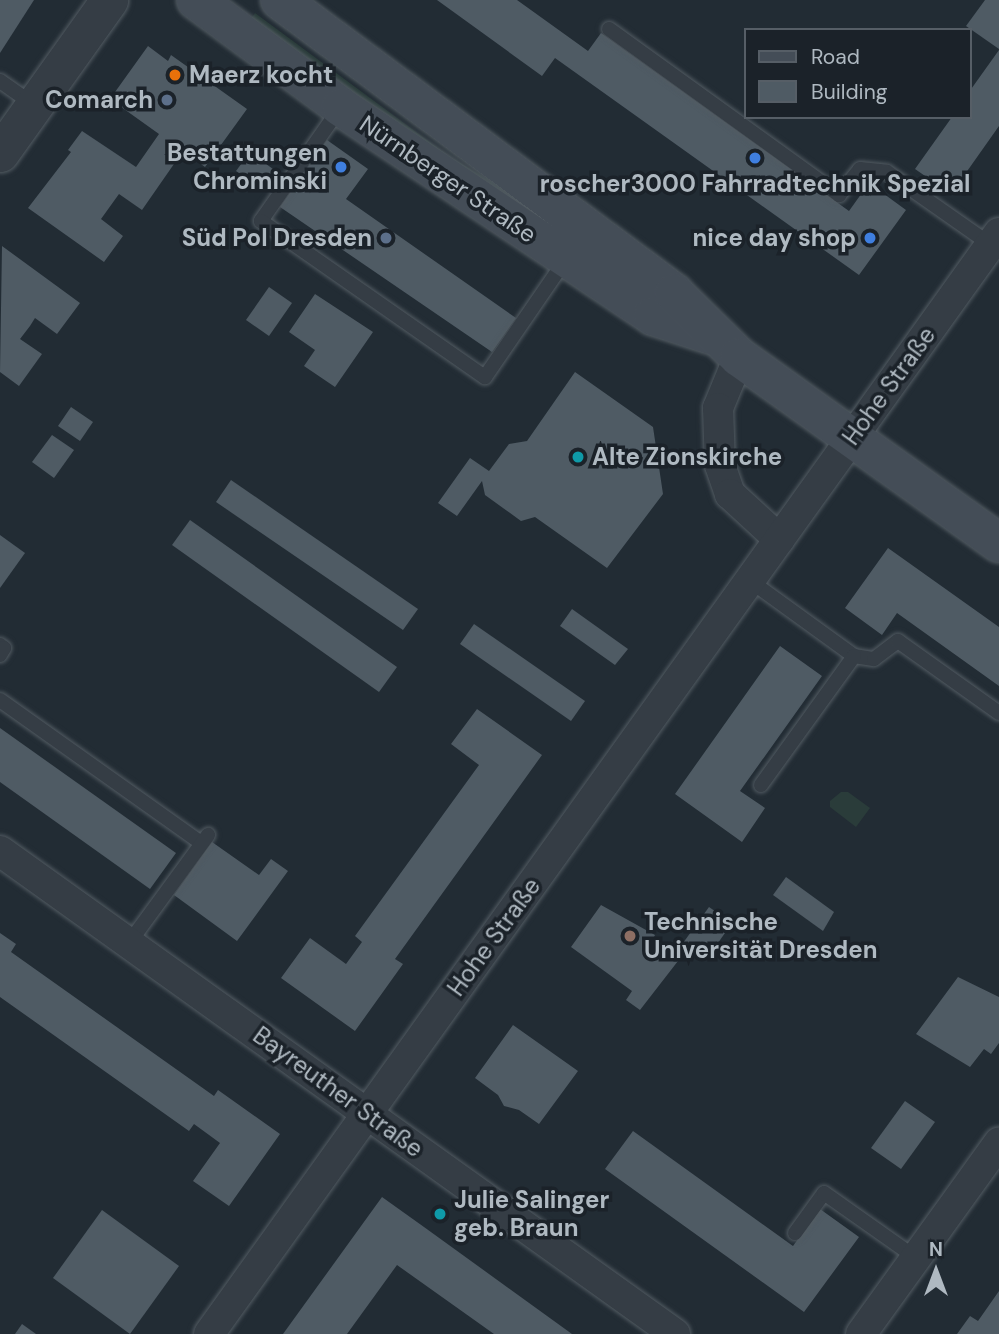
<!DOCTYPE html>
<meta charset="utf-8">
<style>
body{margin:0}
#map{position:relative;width:999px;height:1334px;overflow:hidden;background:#222c34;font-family:"DM Sans",sans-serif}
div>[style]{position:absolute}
.green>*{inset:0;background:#2a3c3a}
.building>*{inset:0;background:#4f5b64}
.roads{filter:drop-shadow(0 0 2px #525b62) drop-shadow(0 0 2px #525b62)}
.service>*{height:14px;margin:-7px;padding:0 7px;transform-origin:7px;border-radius:7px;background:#353d45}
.minor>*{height:30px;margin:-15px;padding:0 15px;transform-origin:15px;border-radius:15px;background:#353d45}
.tertiary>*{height:37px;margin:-18.5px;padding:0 18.5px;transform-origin:18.5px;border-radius:18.5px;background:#353d45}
.secondary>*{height:38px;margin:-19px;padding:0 19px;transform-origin:19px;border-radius:19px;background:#444d57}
.dots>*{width:19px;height:19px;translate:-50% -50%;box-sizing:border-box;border:4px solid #1b2229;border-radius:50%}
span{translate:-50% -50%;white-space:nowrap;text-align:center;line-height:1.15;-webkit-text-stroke:7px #1b2229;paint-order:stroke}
.poi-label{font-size:24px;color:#afb9c1;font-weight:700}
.left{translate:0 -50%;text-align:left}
.right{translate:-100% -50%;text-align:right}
.street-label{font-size:24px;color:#afb9c1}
.legend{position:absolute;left:744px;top:28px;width:228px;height:91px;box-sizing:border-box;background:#1b2229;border:2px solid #565e66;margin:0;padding:9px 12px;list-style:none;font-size:21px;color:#afb9c1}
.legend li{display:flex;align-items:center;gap:14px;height:35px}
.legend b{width:35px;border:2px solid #565e66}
.north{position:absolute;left:901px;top:1236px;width:70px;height:70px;-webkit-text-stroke:5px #1b2229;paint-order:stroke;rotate:0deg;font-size:19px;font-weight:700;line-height:28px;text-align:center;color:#afb9c1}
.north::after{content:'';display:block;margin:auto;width:24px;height:32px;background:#afb9c1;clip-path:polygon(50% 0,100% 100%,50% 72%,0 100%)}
</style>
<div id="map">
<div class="green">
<i style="clip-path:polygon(255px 13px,450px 157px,548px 214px,659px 305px,248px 23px)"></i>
<i style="clip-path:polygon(841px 792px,848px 792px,870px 808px,856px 827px,830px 807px,830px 801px)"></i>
</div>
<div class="building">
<i style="clip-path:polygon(0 0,34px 0,0 53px)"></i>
<i style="clip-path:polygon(437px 0,517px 0,588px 51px,601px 33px,849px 211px,869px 183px,906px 210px,859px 275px,555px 58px,542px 76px)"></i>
<i style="clip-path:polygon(985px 0,999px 0,999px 49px,966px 26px)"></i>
<i style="clip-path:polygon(148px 46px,168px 61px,171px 55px,247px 109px,205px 167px,183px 151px,142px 210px,119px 194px,101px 219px,123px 236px,104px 262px,28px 208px,71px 152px,68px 150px,82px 131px,136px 167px,159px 134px,110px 99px)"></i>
<i style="clip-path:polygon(999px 50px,999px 126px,951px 194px,915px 169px,952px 117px,969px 117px,969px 92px)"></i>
<i style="clip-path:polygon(327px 140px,368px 169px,346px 199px,516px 318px,492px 352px,280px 207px)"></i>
<i style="clip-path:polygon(250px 152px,277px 172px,264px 191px,236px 171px)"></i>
<i style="clip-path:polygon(2px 246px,80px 303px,57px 334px,35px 318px,30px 326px,20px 339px,42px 354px,19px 386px,0 372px)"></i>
<i style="clip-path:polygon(269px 287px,292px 303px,269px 336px,246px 320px)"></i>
<i style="clip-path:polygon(315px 294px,373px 332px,335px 387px,304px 366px,315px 350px,289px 332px)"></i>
<i style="clip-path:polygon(575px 372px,653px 427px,663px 494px,607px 568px,535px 517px,521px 521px,485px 495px,482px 481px,457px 516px,438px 503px,470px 458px,489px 471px,509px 444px,527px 441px)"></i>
<i style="clip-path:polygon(71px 407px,93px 422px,80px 441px,58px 426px)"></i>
<i style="clip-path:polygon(52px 435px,74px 450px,54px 478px,32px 462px)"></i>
<i style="clip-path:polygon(231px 480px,418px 609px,403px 630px,216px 502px)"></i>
<i style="clip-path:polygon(190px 520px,397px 667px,379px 692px,172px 545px)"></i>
<i style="clip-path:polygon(0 535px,25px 553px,0 588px)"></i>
<i style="clip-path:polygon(888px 548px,999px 627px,999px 686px,897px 613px,882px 635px,845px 608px)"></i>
<i style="clip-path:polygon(572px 609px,628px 649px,615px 665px,560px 626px)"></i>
<i style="clip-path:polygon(474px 624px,585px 701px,571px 721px,460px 644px)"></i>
<i style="clip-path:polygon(780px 646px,822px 676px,740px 791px,765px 808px,742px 842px,675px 794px)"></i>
<i style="clip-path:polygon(477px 709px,542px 755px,395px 959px,403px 964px,355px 1031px,281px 978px,310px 938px,346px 964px,362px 942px,355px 936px,479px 765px,451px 744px)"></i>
<i style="clip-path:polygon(0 728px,176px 853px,150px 889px,0 782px)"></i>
<i style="clip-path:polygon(212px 842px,259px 875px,271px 859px,288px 871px,237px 941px,174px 895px)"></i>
<i style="clip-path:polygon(786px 877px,834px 912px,823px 931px,773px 895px)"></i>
<i style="clip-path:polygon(601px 905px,655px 935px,653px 939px,661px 949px,678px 961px,640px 1010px,626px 1000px,632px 991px,571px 947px)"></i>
<i style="clip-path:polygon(709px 907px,732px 923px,706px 960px,683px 943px)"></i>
<i style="clip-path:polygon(0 933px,16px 944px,11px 952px,214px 1096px,218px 1090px,280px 1134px,229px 1206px,193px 1181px,220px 1143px,194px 1124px,189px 1131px,0 997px)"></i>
<i style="clip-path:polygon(958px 977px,999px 997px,999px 1043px,991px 1054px,984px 1049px,970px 1067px,916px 1034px)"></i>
<i style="clip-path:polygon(513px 1025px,578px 1071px,539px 1124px,519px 1110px,504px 1106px,498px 1095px,475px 1078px)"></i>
<i style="clip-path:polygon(905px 1101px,935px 1122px,901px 1169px,871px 1148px)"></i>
<i style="clip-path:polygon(633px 1131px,793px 1246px,820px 1209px,859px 1237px,804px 1312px,605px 1169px)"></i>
<i style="clip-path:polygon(382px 1197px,424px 1227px,572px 1334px,494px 1334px,397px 1265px,347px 1334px,283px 1334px)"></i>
<i style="clip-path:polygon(102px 1210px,179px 1266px,130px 1334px,53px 1278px)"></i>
<i style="clip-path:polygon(999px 1291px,999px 1334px,957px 1334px,970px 1316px,978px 1321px)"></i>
<i style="clip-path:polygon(22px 1324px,36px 1334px,15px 1334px)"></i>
</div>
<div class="roads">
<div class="service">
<i style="left:609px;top:29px;width:284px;rotate:35.8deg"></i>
<i style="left:839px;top:195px;width:33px;rotate:-51deg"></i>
<i style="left:860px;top:169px;width:27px;rotate:6deg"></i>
<i style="left:887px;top:172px;width:131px;rotate:35deg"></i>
<i style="left:0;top:81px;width:40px;rotate:34.9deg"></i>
<i style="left:340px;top:108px;width:138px;rotate:125deg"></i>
<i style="left:261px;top:221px;width:273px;rotate:34.9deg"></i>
<i style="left:485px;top:377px;width:143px;rotate:-55.5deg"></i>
<i style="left:749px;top:580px;width:130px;rotate:35.9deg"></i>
<i style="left:854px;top:656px;width:20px;rotate:9deg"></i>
<i style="left:874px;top:659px;width:30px;rotate:-37deg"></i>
<i style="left:898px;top:641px;width:124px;rotate:35.5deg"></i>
<i style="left:0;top:645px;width:5px;rotate:37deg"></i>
<i style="left:4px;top:648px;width:8px;rotate:120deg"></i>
<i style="left:0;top:700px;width:247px;rotate:35.4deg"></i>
<i style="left:761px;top:785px;width:159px;rotate:-54.2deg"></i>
<i style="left:129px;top:943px;width:134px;rotate:-53.8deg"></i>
<i style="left:795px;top:1233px;width:49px;rotate:-54.1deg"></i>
<i style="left:824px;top:1193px;width:113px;rotate:35.2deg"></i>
</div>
<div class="minor">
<i style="left:739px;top:357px;width:55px;rotate:112.4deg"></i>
<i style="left:718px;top:408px;width:57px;rotate:88deg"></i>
<i style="left:720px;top:465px;width:31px;rotate:71deg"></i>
<i style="left:730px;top:494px;width:67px;rotate:42.6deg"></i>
<i style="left:0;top:851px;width:830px;rotate:35.59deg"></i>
<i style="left:209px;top:1334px;width:1355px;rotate:-54.34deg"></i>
<i style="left:861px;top:1334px;width:236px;rotate:-54.2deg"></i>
</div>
<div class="tertiary">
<i style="left:0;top:153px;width:188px;rotate:-54.5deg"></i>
</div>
<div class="secondary">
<i style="left:196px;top:0;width:180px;rotate:36.4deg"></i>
<i style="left:341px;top:107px;width:376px;rotate:33.8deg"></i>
<i style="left:653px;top:316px;width:61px;rotate:18.1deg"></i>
<i style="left:280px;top:0;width:491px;rotate:36.6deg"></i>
<i style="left:674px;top:293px;width:91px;rotate:44.6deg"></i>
<i style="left:739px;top:357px;width:320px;rotate:35.6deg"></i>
</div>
</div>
<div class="dots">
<i style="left:175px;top:75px;background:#e8710a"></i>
<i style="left:167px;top:100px;background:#5c6f8a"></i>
<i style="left:755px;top:158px;background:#3f7fe0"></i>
<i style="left:341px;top:167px;background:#3f7fe0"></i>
<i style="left:386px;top:238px;background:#5c6f8a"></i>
<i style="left:870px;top:238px;background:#3f7fe0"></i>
<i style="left:578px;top:457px;background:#0f9aa8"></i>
<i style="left:630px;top:936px;background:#8d6e63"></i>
<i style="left:440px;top:1214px;background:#0f9aa8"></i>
</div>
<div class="poi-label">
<span class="left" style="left:189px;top:75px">Maerz kocht</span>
<span class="right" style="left:153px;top:100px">Comarch</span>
<span class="right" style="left:327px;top:167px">Bestattungen<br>Chrominski</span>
<span style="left:755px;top:184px">roscher3000 Fahrradtechnik Spezial</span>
<span class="right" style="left:372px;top:238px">Süd Pol Dresden</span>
<span class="right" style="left:856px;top:238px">nice day shop</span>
<span class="left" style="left:592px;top:457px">Alte Zionskirche</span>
<span class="left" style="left:644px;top:936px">Technische<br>Universität Dresden</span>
<span class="left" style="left:454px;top:1214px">Julie Salinger<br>geb. Braun</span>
</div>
<div class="street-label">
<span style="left:448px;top:179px;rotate:34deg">Nürnberger Straße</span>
<span style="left:889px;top:386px;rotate:-54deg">Hohe Straße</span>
<span style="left:494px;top:937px;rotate:-54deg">Hohe Straße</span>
<span style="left:338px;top:1092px;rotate:36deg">Bayreuther Straße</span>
</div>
<ul class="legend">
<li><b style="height:9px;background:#444d57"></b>Road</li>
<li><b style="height:19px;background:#4f5b64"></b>Building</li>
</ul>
<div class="north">N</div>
</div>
